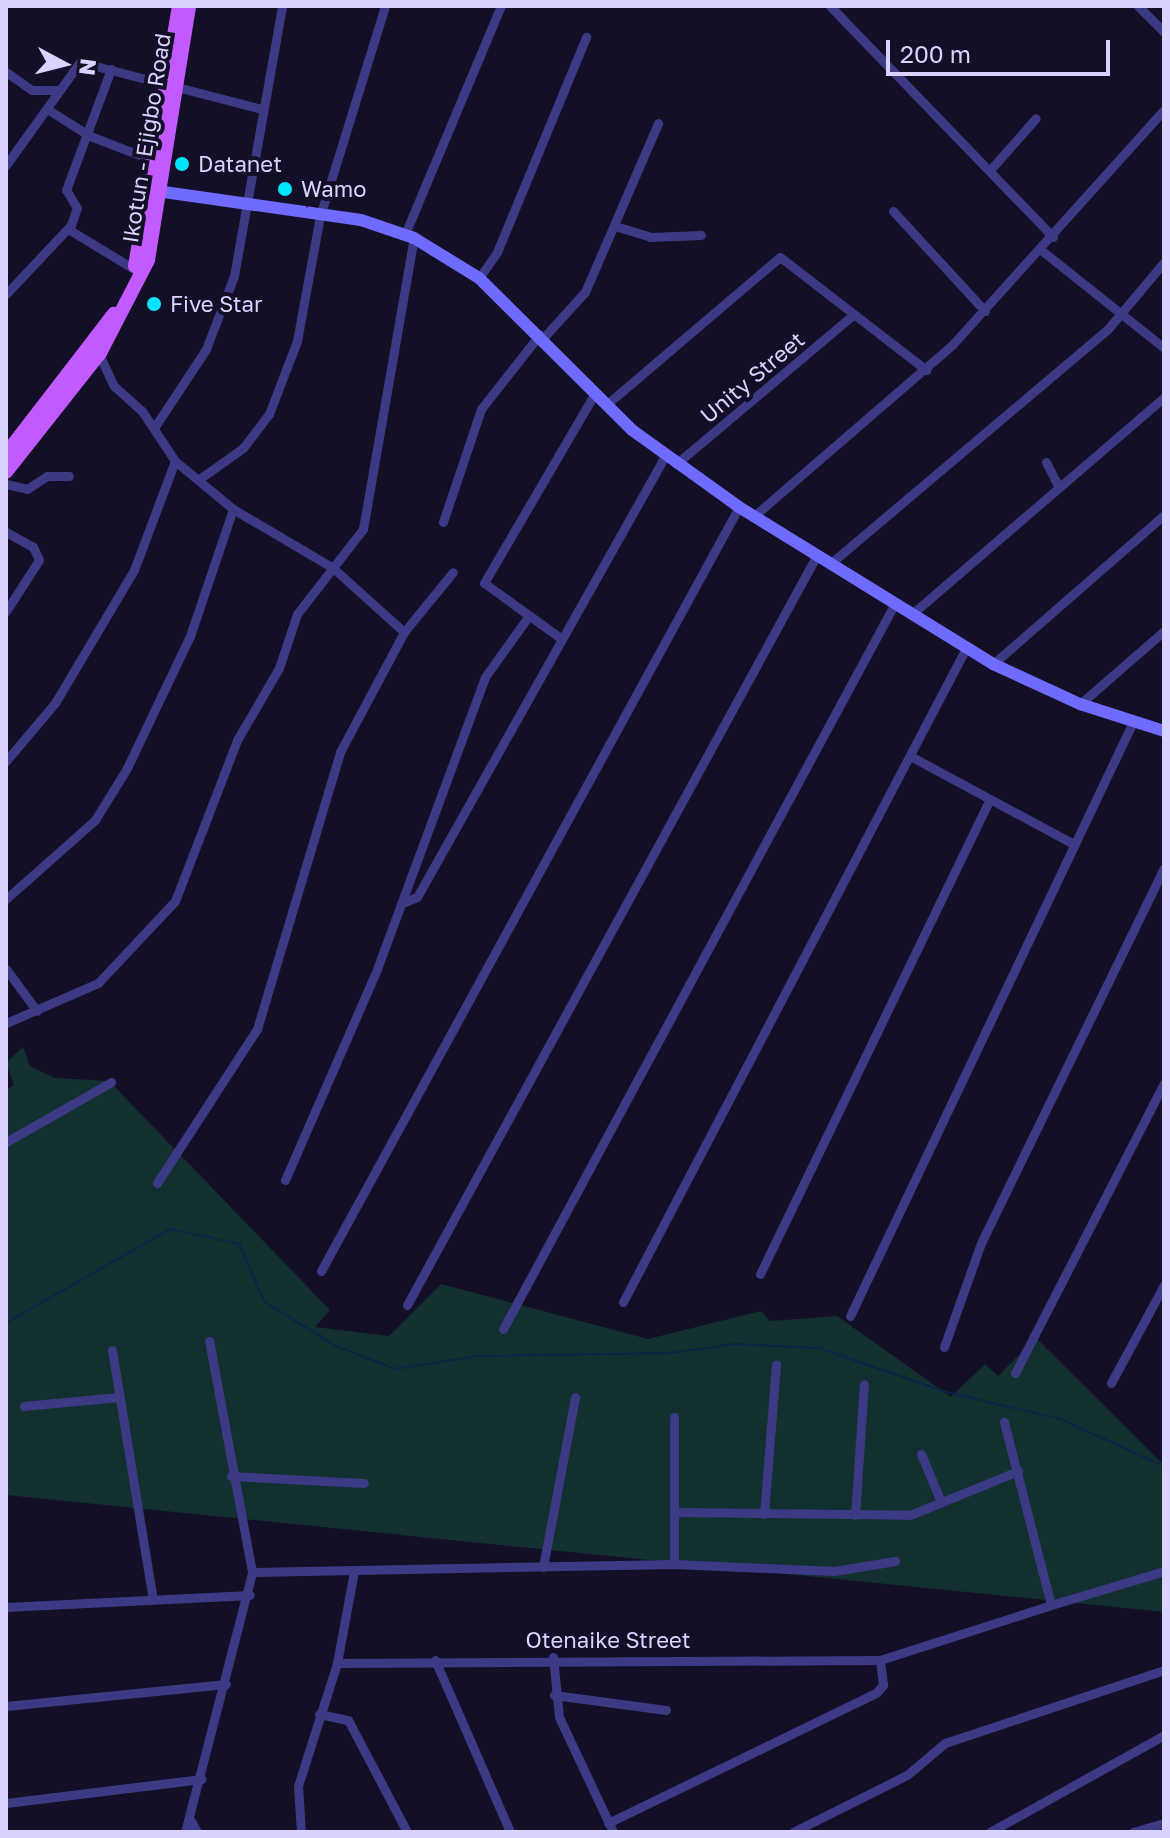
<!DOCTYPE html>
<style>
body{margin:0}
#map{position:relative;width:1170px;height:1838px;overflow:hidden;background:#130f26;font-family:"Golos Text",sans-serif}
div>[style]{position:absolute}
.green>*{inset:0;background:#12302f}
.stream>*{height:2px;margin:-1px;padding:0 1px;transform-origin:1px;border-radius:1px;background:#0c2248}
.street>*{height:9px;margin:-4.5px;padding:0 4.5px;transform-origin:4.5px;border-radius:4.5px;background:#3d3a85}
.secondary>*{height:12px;margin:-6px;padding:0 6px;transform-origin:6px;border-radius:6px;background:#6f6bff}
.primary>*{height:14px;margin:-7px;padding:0 7px;transform-origin:7px;border-radius:7px;background:#c25bff}
.dots>*{width:22px;height:22px;translate:-50% -50%;box-sizing:border-box;border:4px solid #130f26;border-radius:50%}
span{translate:-50% -50%;white-space:nowrap;text-align:center;line-height:1.15;-webkit-text-stroke:8px #130f26;paint-order:stroke}
.street-label{font-size:22px;color:#d9d4ff}
.poi-label{font-size:22px;color:#d9d4ff}
.left{translate:0 -50%;text-align:left}
.frame{position:absolute;inset:0;border:8px solid #d9d4ff;pointer-events:none}
.north{position:absolute;left:24px;top:24px;width:80px;height:80px;-webkit-text-stroke:6px #130f26;paint-order:stroke;rotate:97deg;font-size:22px;font-weight:700;line-height:32px;text-align:center;color:#d9d4ff}
.north::after{content:'';display:block;margin:auto;width:28px;height:36px;background:#d9d4ff;clip-path:polygon(50% 0,100% 100%,50% 72%,0 100%)}
.scale{position:absolute;left:886px;top:40px;width:224px;height:36px;box-sizing:border-box;border:4px solid #d9d4ff;border-top:0;padding-left:10px;font-size:24px;line-height:28px;white-space:nowrap;color:#d9d4ff;-webkit-text-stroke:6px #130f26;paint-order:stroke}
</style>
<div id="map">
<div class="green">
<i style="clip-path:polygon(23px 1047px,30px 1066px,55px 1078px,109px 1081px,330px 1310px,315px 1327px,389px 1336px,441px 1284px,648px 1339px,761px 1311px,770px 1321px,837px 1316px,951px 1397px,985px 1364px,998px 1376px,1036px 1338px,1164px 1465px,1164px 1612px,6px 1495px,6px 1090px,14px 1085px,6px 1063px)"></i>
</div>
<div class="stream">
<i style="left:6px;top:1323px;width:189px;rotate:-29.8deg"></i>
<i style="left:170px;top:1229px;width:71px;rotate:12.3deg"></i>
<i style="left:239px;top:1244px;width:64px;rotate:65.9deg"></i>
<i style="left:265px;top:1302px;width:81px;rotate:31.9deg"></i>
<i style="left:334px;top:1345px;width:66px;rotate:21.5deg"></i>
<i style="left:395px;top:1369px;width:84px;rotate:-8.9deg"></i>
<i style="left:478px;top:1356px;width:193px;rotate:-0.9deg"></i>
<i style="left:671px;top:1353px;width:64px;rotate:-8.1deg"></i>
<i style="left:734px;top:1344px;width:85px;rotate:2.7deg"></i>
<i style="left:819px;top:1348px;width:134px;rotate:19.1deg"></i>
<i style="left:946px;top:1392px;width:117px;rotate:13.3deg"></i>
<i style="left:1060px;top:1419px;width:114px;rotate:24.3deg"></i>
</div>
<div class="street">
<i style="left:830px;top:6px;width:321px;rotate:46deg"></i>
<i style="left:1138px;top:6px;width:37px;rotate:45deg"></i>
<i style="left:6px;top:72px;width:32px;rotate:35deg"></i>
<i style="left:32px;top:90px;width:26px"></i>
<i style="left:47px;top:109px;width:51px;rotate:32.1deg"></i>
<i style="left:90px;top:136px;width:70px;rotate:21deg"></i>
<i style="left:6px;top:165px;width:127px;rotate:-54.3deg"></i>
<i style="left:80px;top:62px;width:188px;rotate:14.5deg"></i>
<i style="left:990px;top:170px;width:69px;rotate:-48.5deg"></i>
<i style="left:893px;top:211px;width:136px;rotate:47.4deg"></i>
<i style="left:615px;top:226px;width:37px;rotate:17deg"></i>
<i style="left:650px;top:237px;width:51px;rotate:-2.2deg"></i>
<i style="left:68px;top:229px;width:77px;rotate:31.2deg"></i>
<i style="left:405px;top:234px;width:247px;rotate:-67.2deg"></i>
<i style="left:1041px;top:250px;width:157px;rotate:38.5deg"></i>
<i style="left:479px;top:278px;width:32px;rotate:-55deg"></i>
<i style="left:497px;top:252px;width:233px;rotate:-67.5deg"></i>
<i style="left:6px;top:294px;width:95px;rotate:-46.7deg"></i>
<i style="left:71px;top:225px;width:18px;rotate:-71deg"></i>
<i style="left:77px;top:208px;width:21px;rotate:-121deg"></i>
<i style="left:66px;top:190px;width:129px;rotate:-69.6deg"></i>
<i style="left:544px;top:337px;width:61px;rotate:-47.7deg"></i>
<i style="left:585px;top:292px;width:184px;rotate:-66.6deg"></i>
<i style="left:97px;top:350px;width:40px;rotate:65deg"></i>
<i style="left:114px;top:386px;width:38px;rotate:42deg"></i>
<i style="left:142px;top:411px;width:60px;rotate:56.6deg"></i>
<i style="left:175px;top:461px;width:75px;rotate:39.6deg"></i>
<i style="left:233px;top:509px;width:116px;rotate:30.5deg"></i>
<i style="left:333px;top:568px;width:96px;rotate:42deg"></i>
<i style="left:606px;top:405px;width:228px;rotate:-40.4deg"></i>
<i style="left:780px;top:257px;width:185px;rotate:37.7deg"></i>
<i style="left:154px;top:428px;width:95px;rotate:-56.6deg"></i>
<i style="left:206px;top:349px;width:78px;rotate:-69deg"></i>
<i style="left:234px;top:276px;width:274px;rotate:-79.9deg"></i>
<i style="left:1046px;top:462px;width:28px;rotate:63deg"></i>
<i style="left:676px;top:464px;width:230px;rotate:-40.1deg"></i>
<i style="left:198px;top:480px;width:55px;rotate:-35.4deg"></i>
<i style="left:243px;top:448px;width:43px;rotate:-52.6deg"></i>
<i style="left:269px;top:414px;width:78px;rotate:-69deg"></i>
<i style="left:297px;top:341px;width:127px;rotate:-79.6deg"></i>
<i style="left:320px;top:216px;width:220px;rotate:-72.8deg"></i>
<i style="left:6px;top:484px;width:22px;rotate:13deg"></i>
<i style="left:27px;top:489px;width:24px;rotate:-33deg"></i>
<i style="left:47px;top:476px;width:22px"></i>
<i style="left:754px;top:516px;width:263px;rotate:-40.8deg"></i>
<i style="left:953px;top:344px;width:315px;rotate:-48deg"></i>
<i style="left:443px;top:522px;width:119px;rotate:-71.4deg"></i>
<i style="left:481px;top:409px;width:95px;rotate:-51.8deg"></i>
<i style="left:6px;top:532px;width:31px;rotate:29deg"></i>
<i style="left:33px;top:547px;width:14px;rotate:65deg"></i>
<i style="left:39px;top:560px;width:61px;rotate:122.9deg"></i>
<i style="left:831px;top:563px;width:361px;rotate:-40.2deg"></i>
<i style="left:1107px;top:330px;width:89px;rotate:-50deg"></i>
<i style="left:912px;top:614px;width:333px;rotate:-40.7deg"></i>
<i style="left:559px;top:637px;width:92px;rotate:-144.2deg"></i>
<i style="left:484px;top:583px;width:220px;rotate:-59.7deg"></i>
<i style="left:993px;top:664px;width:227px;rotate:-41.1deg"></i>
<i style="left:1080px;top:704px;width:111px;rotate:-41deg"></i>
<i style="left:912px;top:757px;width:182px;rotate:28.3deg"></i>
<i style="left:6px;top:761px;width:76px;rotate:-49.8deg"></i>
<i style="left:55px;top:703px;width:155px;rotate:-59.3deg"></i>
<i style="left:134px;top:570px;width:116px;rotate:-69.4deg"></i>
<i style="left:6px;top:899px;width:119px;rotate:-41.6deg"></i>
<i style="left:95px;top:820px;width:61px;rotate:-58.4deg"></i>
<i style="left:127px;top:768px;width:146px;rotate:-64.5deg"></i>
<i style="left:190px;top:636px;width:134px;rotate:-71.3deg"></i>
<i style="left:402px;top:903px;width:16px;rotate:-22deg"></i>
<i style="left:417px;top:897px;width:504px;rotate:-60.64deg"></i>
<i style="left:6px;top:969px;width:52px;rotate:53.6deg"></i>
<i style="left:6px;top:1023px;width:100px;rotate:-23.5deg"></i>
<i style="left:98px;top:983px;width:112px;rotate:-46.8deg"></i>
<i style="left:175px;top:901px;width:173px;rotate:-68.9deg"></i>
<i style="left:237px;top:740px;width:83px;rotate:-59.7deg"></i>
<i style="left:279px;top:668px;width:57px;rotate:-71.6deg"></i>
<i style="left:297px;top:614px;width:108px;rotate:-52.2deg"></i>
<i style="left:363px;top:529px;width:295px;rotate:-80.1deg"></i>
<i style="left:6px;top:1142px;width:121px;rotate:-29.7deg"></i>
<i style="left:285px;top:1180px;width:230px;rotate:-66.4deg"></i>
<i style="left:377px;top:969px;width:311px;rotate:-69.7deg"></i>
<i style="left:485px;top:677px;width:74px;rotate:-54.4deg"></i>
<i style="left:157px;top:1183px;width:184px;rotate:-57deg"></i>
<i style="left:257px;top:1029px;width:289px;rotate:-73.3deg"></i>
<i style="left:340px;top:752px;width:136px;rotate:-61.9deg"></i>
<i style="left:404px;top:632px;width:77px;rotate:-50.8deg"></i>
<i style="left:321px;top:1271px;width:871px;rotate:-61.32deg"></i>
<i style="left:760px;top:1274px;width:526px;rotate:-64.17deg"></i>
<i style="left:623px;top:1302px;width:738px;rotate:-62.32deg"></i>
<i style="left:407px;top:1305px;width:855px;rotate:-61.34deg"></i>
<i style="left:850px;top:1316px;width:656px;rotate:-64.53deg"></i>
<i style="left:503px;top:1329px;width:825px;rotate:-61.63deg"></i>
<i style="left:944px;top:1347px;width:110px;rotate:-70.4deg"></i>
<i style="left:981px;top:1243px;width:417px;rotate:-64deg"></i>
<i style="left:112px;top:1350px;width:248px;rotate:80.7deg"></i>
<i style="left:1015px;top:1373px;width:326px;rotate:-62.8deg"></i>
<i style="left:1111px;top:1383px;width:111px;rotate:-61.6deg"></i>
<i style="left:24px;top:1406px;width:95px;rotate:-5.4deg"></i>
<i style="left:921px;top:1454px;width:47px;rotate:67.3deg"></i>
<i style="left:231px;top:1476px;width:133px;rotate:3deg"></i>
<i style="left:676px;top:1512px;width:234px;rotate:0.7deg"></i>
<i style="left:910px;top:1515px;width:117px;rotate:-22.2deg"></i>
<i style="left:764px;top:1514px;width:150px;rotate:-85.4deg"></i>
<i style="left:855px;top:1515px;width:131px;rotate:-86.1deg"></i>
<i style="left:674px;top:1564px;width:147px;rotate:-90deg"></i>
<i style="left:543px;top:1567px;width:173px;rotate:-79.3deg"></i>
<i style="left:252px;top:1572px;width:422px;rotate:-1.1deg"></i>
<i style="left:674px;top:1564px;width:160px;rotate:2.5deg"></i>
<i style="left:834px;top:1571px;width:62px;rotate:-9.3deg"></i>
<i style="left:1051px;top:1605px;width:118px;rotate:-16.7deg"></i>
<i style="left:6px;top:1607px;width:244px;rotate:-2.8deg"></i>
<i style="left:553px;top:1657px;width:60px;rotate:84.3deg"></i>
<i style="left:559px;top:1717px;width:127px;rotate:64.8deg"></i>
<i style="left:435px;top:1660px;width:188px;rotate:66.4deg"></i>
<i style="left:337px;top:1663px;width:543px;rotate:-0.32deg"></i>
<i style="left:554px;top:1695px;width:113px;rotate:7.6deg"></i>
<i style="left:6px;top:1706px;width:221px;rotate:-5.7deg"></i>
<i style="left:319px;top:1714px;width:30px;rotate:12deg"></i>
<i style="left:348px;top:1720px;width:127px;rotate:62.2deg"></i>
<i style="left:6px;top:1803px;width:197px;rotate:-7deg"></i>
<i style="left:191px;top:1821px;width:13px;rotate:61deg"></i>
<i style="left:608px;top:1823px;width:298px;rotate:-25.9deg"></i>
<i style="left:876px;top:1693px;width:11px;rotate:-49deg"></i>
<i style="left:883px;top:1685px;width:25px;rotate:-97deg"></i>
<i style="left:880px;top:1660px;width:180px;rotate:-17.8deg"></i>
<i style="left:1051px;top:1605px;width:189px;rotate:-104.4deg"></i>
<i style="left:185px;top:1832px;width:268px;rotate:-75.5deg"></i>
<i style="left:252px;top:1572px;width:235px;rotate:-100.5deg"></i>
<i style="left:301px;top:1832px;width:46px;rotate:-93.7deg"></i>
<i style="left:298px;top:1786px;width:129px;rotate:-72.4deg"></i>
<i style="left:337px;top:1663px;width:94px;rotate:-79.5deg"></i>
<i style="left:793px;top:1832px;width:127px;rotate:-26.6deg"></i>
<i style="left:907px;top:1775px;width:50px;rotate:-40.1deg"></i>
<i style="left:945px;top:1743px;width:231px;rotate:-18.4deg"></i>
<i style="left:990px;top:1832px;width:199px;rotate:-29.1deg"></i>
<i style="left:1133px;top:1832px;width:32px;rotate:-16deg"></i>
</div>
<div class="secondary">
<i style="left:164px;top:192px;width:199px;rotate:8.1deg"></i>
<i style="left:361px;top:220px;width:56px;rotate:18.8deg"></i>
<i style="left:414px;top:238px;width:76px;rotate:31.6deg"></i>
<i style="left:479px;top:278px;width:216px;rotate:44.8deg"></i>
<i style="left:632px;top:430px;width:132px;rotate:35.7deg"></i>
<i style="left:739px;top:507px;width:299px;rotate:31.7deg"></i>
<i style="left:993px;top:664px;width:96px;rotate:24.7deg"></i>
<i style="left:1080px;top:704px;width:88px;rotate:17.8deg"></i>
</div>
<div class="primary">
<i style="left:135px;top:266px;width:264px;rotate:-80.4deg"></i>
<i style="left:6px;top:454px;width:177px;rotate:-52.4deg"></i>
<i style="left:6px;top:472px;width:152px;rotate:-51.7deg"></i>
<i style="left:100px;top:353px;width:105px;rotate:-62.7deg"></i>
<i style="left:148px;top:260px;width:257px;rotate:-80.8deg"></i>
</div>
<div class="dots">
<i style="left:182px;top:164px;background:#00e5ff"></i>
<i style="left:285px;top:189px;background:#00e5ff"></i>
<i style="left:154px;top:304px;background:#00e5ff"></i>
</div>
<div class="street-label">
<span style="left:146px;top:138px;rotate:-81deg">Ikotun - Ejigbo Road</span>
<span style="left:752px;top:377px;rotate:-40deg">Unity Street</span>
<span style="left:608px;top:1640px">Otenaike Street</span>
</div>
<div class="poi-label">
<span class="left" style="left:198px;top:164px">Datanet</span>
<span class="left" style="left:301px;top:189px">Wamo</span>
<span class="left" style="left:170px;top:304px">Five Star</span>
</div>
<div class="frame"></div>
<div class="north">N</div>
<div class="scale">200 m</div>
</div>
